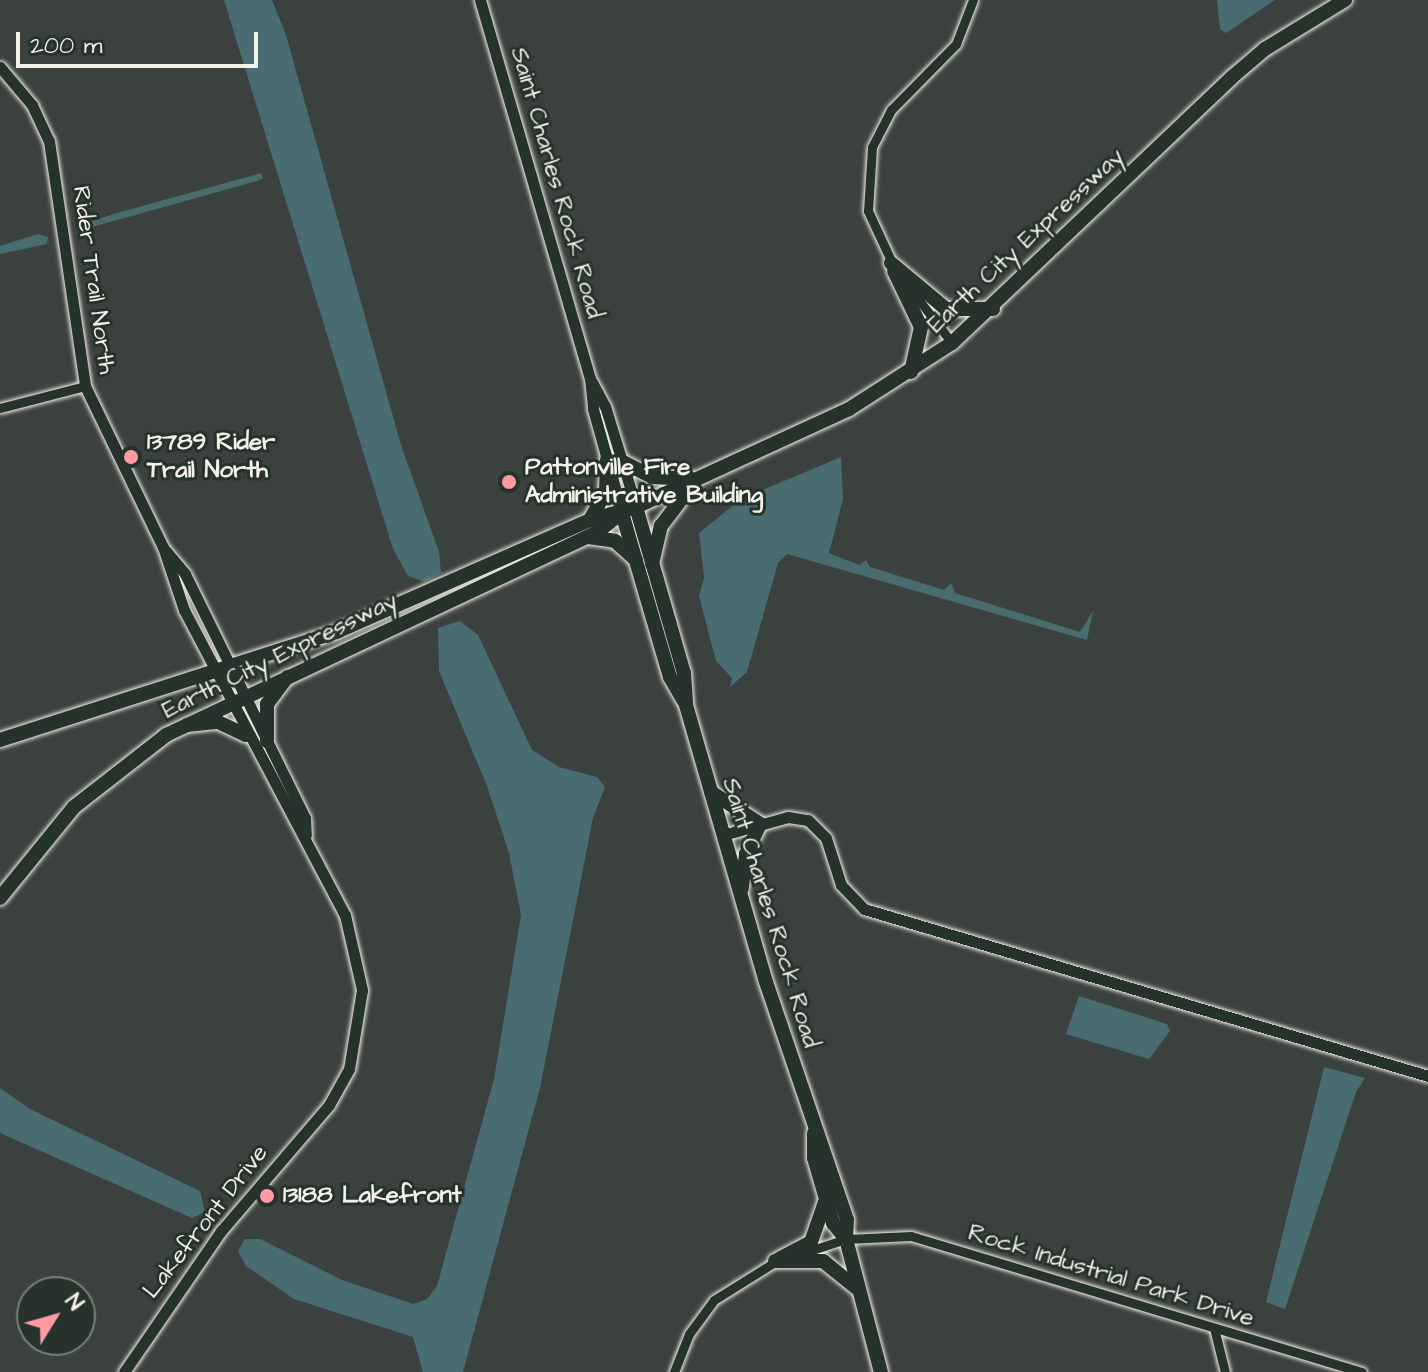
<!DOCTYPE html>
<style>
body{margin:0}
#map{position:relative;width:1428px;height:1372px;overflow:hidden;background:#26332d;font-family:"Architects Daughter",sans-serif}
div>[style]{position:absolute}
.built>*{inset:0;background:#3b413e}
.water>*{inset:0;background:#496c70}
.roads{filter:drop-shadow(0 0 2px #f4f1e8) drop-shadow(0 0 2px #f4f1e8)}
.minor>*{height:9px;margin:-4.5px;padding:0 4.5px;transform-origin:4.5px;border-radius:4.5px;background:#26332d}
.tertiary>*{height:11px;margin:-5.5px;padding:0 5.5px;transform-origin:5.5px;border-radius:5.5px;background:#26332d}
.primary>*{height:14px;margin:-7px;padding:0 7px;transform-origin:7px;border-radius:7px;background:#26332d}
.trunk>*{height:14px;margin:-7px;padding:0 7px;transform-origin:7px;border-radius:7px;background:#26332d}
.dots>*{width:22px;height:22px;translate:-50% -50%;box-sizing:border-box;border:4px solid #26332d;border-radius:50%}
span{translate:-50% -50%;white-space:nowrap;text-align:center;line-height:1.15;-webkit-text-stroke:6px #26332d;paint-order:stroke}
.street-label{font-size:24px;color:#f4f1e8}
.poi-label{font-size:24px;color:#f4f1e8;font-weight:700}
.left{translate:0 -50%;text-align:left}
.north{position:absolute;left:16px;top:1276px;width:80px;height:80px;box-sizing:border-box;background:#26332d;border:2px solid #787f78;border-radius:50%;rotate:53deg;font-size:22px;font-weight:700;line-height:32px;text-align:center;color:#f4f1e8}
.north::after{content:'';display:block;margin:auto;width:28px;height:36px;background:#ff9aa2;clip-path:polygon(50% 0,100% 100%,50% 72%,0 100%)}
.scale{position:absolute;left:16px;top:32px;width:242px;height:36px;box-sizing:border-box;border:4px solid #f4f1e8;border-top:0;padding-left:10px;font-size:24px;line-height:28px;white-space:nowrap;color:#f4f1e8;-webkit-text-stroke:6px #26332d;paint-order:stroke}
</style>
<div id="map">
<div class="built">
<i style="clip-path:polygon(evenodd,0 0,1428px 0,1428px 1372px,0 1372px,0 0,32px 1292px,80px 1292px,80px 1340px,32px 1340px,32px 1292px)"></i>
</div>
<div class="water">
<i style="clip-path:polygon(224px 0,272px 0,286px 35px,401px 445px,439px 552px,441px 573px,425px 582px,408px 576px,393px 549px)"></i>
<i style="clip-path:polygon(1217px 0,1275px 0,1226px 33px,1220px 29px)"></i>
<i style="clip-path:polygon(261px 173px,263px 178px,257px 181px,78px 231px,83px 224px,117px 213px)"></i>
<i style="clip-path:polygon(38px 234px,48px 237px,47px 244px,0 254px,0 246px)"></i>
<i style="clip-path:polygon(841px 457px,843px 499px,829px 553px,859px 565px,866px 560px,870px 567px,944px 590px,951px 583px,955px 593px,1080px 632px,1093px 611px,1087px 640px,787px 554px,778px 563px,747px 672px,730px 687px,732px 678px,716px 661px,699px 596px,704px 578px,699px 533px,741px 499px)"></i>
<i style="clip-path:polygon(460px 621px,478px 635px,532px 750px,559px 767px,597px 777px,605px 787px,593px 818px,540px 1088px,463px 1372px,423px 1372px,413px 1337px,294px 1299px,246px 1266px,238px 1251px,245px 1239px,260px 1239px,342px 1280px,413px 1304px,427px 1299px,437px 1286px,494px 1079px,521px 915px,509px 853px,487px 786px,439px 671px,438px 628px)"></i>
<i style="clip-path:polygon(1079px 996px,1167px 1024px,1170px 1031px,1149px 1059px,1066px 1034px)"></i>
<i style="clip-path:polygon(1324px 1067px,1365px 1078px,1356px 1092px,1285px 1309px,1266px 1302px)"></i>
<i style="clip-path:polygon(0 1088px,30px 1109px,200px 1191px,205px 1212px,192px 1218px,0 1133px)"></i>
</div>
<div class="roads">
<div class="minor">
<i style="left:894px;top:267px;width:62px;rotate:-114.9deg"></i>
<i style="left:868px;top:211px;width:64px;rotate:-86.4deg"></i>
<i style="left:872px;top:147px;width:42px;rotate:-62.8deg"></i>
<i style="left:891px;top:110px;width:93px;rotate:-45.4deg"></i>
<i style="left:956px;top:44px;width:47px;rotate:-68.9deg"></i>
<i style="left:905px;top:282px;width:77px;rotate:52.4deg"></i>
<i style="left:0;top:408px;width:88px;rotate:-14.5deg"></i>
<i style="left:800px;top:1254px;width:48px;rotate:-18.1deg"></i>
<i style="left:846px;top:1239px;width:65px;rotate:-2.6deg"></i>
<i style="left:911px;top:1236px;width:471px;rotate:16.8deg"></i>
<i style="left:1214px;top:1328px;width:45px;rotate:76deg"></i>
<i style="left:674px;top:1372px;width:41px;rotate:-68.5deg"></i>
<i style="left:689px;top:1334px;width:42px;rotate:-53.7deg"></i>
<i style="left:714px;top:1300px;width:75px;rotate:-32deg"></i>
</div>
<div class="tertiary">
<i style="left:480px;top:0;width:394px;rotate:73.8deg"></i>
<i style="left:590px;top:378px;width:31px;rotate:84deg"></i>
<i style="left:593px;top:409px;width:108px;rotate:74.4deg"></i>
<i style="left:0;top:67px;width:50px;rotate:49.9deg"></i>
<i style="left:32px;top:105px;width:40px;rotate:65deg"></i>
<i style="left:49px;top:141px;width:248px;rotate:81.6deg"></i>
<i style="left:85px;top:386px;width:179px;rotate:64.2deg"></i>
<i style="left:163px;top:547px;width:66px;rotate:71.6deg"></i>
<i style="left:184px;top:610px;width:345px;rotate:62.2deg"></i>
<i style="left:345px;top:915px;width:77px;rotate:77.2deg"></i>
<i style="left:362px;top:990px;width:80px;rotate:99.3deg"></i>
<i style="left:349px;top:1069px;width:41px;rotate:119.1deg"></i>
<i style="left:329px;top:1105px;width:166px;rotate:130.6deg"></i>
<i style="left:221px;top:1231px;width:171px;rotate:124.5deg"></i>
<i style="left:592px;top:382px;width:27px;rotate:62deg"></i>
<i style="left:605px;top:406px;width:106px;rotate:72.9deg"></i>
<i style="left:166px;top:551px;width:30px;rotate:50deg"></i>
<i style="left:185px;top:574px;width:272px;rotate:63.8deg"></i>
<i style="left:305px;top:818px;width:17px;rotate:87deg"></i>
<i style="left:723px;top:835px;width:67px;rotate:-15.5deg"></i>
<i style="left:788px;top:817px;width:20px;rotate:9deg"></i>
<i style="left:808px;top:820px;width:25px;rotate:45deg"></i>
<i style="left:826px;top:838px;width:49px;rotate:72.3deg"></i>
<i style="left:841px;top:885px;width:33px;rotate:46deg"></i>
<i style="left:864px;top:909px;width:588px;rotate:16.49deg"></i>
</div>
<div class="primary">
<i style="left:636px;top:507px;width:173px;rotate:73.9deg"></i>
<i style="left:684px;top:673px;width:32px;rotate:86deg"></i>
<i style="left:686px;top:705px;width:288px;rotate:73.9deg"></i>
<i style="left:766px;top:982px;width:251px;rotate:71.2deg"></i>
<i style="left:847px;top:1220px;width:19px;rotate:93deg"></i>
<i style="left:846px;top:1239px;width:138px;rotate:75.3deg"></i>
<i style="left:622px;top:513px;width:171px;rotate:73.7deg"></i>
<i style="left:670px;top:677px;width:28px;rotate:60deg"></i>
<i style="left:711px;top:792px;width:59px;rotate:33.1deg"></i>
<i style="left:760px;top:824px;width:33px;rotate:115deg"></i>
<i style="left:746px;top:854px;width:35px;rotate:97deg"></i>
<i style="left:814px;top:1133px;width:25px;rotate:90deg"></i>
<i style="left:814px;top:1158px;width:68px;rotate:73.7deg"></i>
<i style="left:833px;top:1223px;width:21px;rotate:51deg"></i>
<i style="left:779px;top:1259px;width:36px;rotate:-28deg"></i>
<i style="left:811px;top:1242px;width:42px;rotate:-70.7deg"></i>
<i style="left:775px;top:1261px;width:48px"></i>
<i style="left:823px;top:1261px;width:46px;rotate:38.9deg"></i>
</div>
<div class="trunk">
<i style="left:891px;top:263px;width:72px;rotate:39.9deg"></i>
<i style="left:946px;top:309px;width:47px"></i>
<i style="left:894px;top:271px;width:62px;rotate:64.3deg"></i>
<i style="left:921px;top:327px;width:46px;rotate:102.5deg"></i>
<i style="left:623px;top:462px;width:33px;rotate:27deg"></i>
<i style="left:652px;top:477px;width:40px;rotate:2.9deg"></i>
<i style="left:590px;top:520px;width:33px;rotate:-61deg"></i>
<i style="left:606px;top:491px;width:32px;rotate:-88deg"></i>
<i style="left:588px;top:537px;width:27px;rotate:8deg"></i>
<i style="left:615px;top:541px;width:28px;rotate:42deg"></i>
<i style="left:652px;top:564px;width:39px;rotate:-77deg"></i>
<i style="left:661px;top:526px;width:58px;rotate:-52.7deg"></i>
<i style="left:187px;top:725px;width:31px;rotate:-6deg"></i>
<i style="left:218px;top:722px;width:31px;rotate:25deg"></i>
<i style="left:0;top:740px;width:353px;rotate:-17.8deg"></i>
<i style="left:336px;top:632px;width:278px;rotate:-23.8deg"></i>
<i style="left:590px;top:520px;width:48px;rotate:-15.8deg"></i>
<i style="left:636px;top:507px;width:234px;rotate:-24.7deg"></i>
<i style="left:849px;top:409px;width:122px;rotate:-32.7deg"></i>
<i style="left:952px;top:343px;width:385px;rotate:-43.5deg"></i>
<i style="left:1231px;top:78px;width:45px;rotate:-40.5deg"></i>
<i style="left:1265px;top:49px;width:94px;rotate:-31.5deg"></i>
<i style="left:267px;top:741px;width:37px;rotate:-90deg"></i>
<i style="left:267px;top:704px;width:34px;rotate:-53deg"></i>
<i style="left:0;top:898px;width:117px;rotate:-50.9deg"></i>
<i style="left:74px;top:807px;width:117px;rotate:-38deg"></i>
<i style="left:166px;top:735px;width:475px;rotate:-25.2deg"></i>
<i style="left:596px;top:533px;width:29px;rotate:-38deg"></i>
</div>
</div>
<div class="dots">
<i style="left:131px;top:457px;background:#ff9aa2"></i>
<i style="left:509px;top:482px;background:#ff9aa2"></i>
<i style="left:267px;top:1196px;background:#ff9aa2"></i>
</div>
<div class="street-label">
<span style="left:556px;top:183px;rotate:74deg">Saint Charles Rock Road</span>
<span style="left:1026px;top:241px;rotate:-43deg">Earth City Expressway</span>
<span style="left:93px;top:280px;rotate:82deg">Rider Trail North</span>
<span style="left:280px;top:656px;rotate:-26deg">Earth City Expressway</span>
<span style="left:770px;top:913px;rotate:73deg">Saint Charles Rock Road</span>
<span style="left:206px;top:1222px;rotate:-52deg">Lakefront Drive</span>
<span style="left:1111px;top:1276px;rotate:17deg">Rock Industrial Park Drive</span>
</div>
<div class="poi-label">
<span class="left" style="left:147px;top:457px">13789 Rider<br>Trail North</span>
<span class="left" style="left:525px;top:482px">Pattonville Fire<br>Administrative Building</span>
<span class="left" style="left:283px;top:1196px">13188 Lakefront</span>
</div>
<div class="north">N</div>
<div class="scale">200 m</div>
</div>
